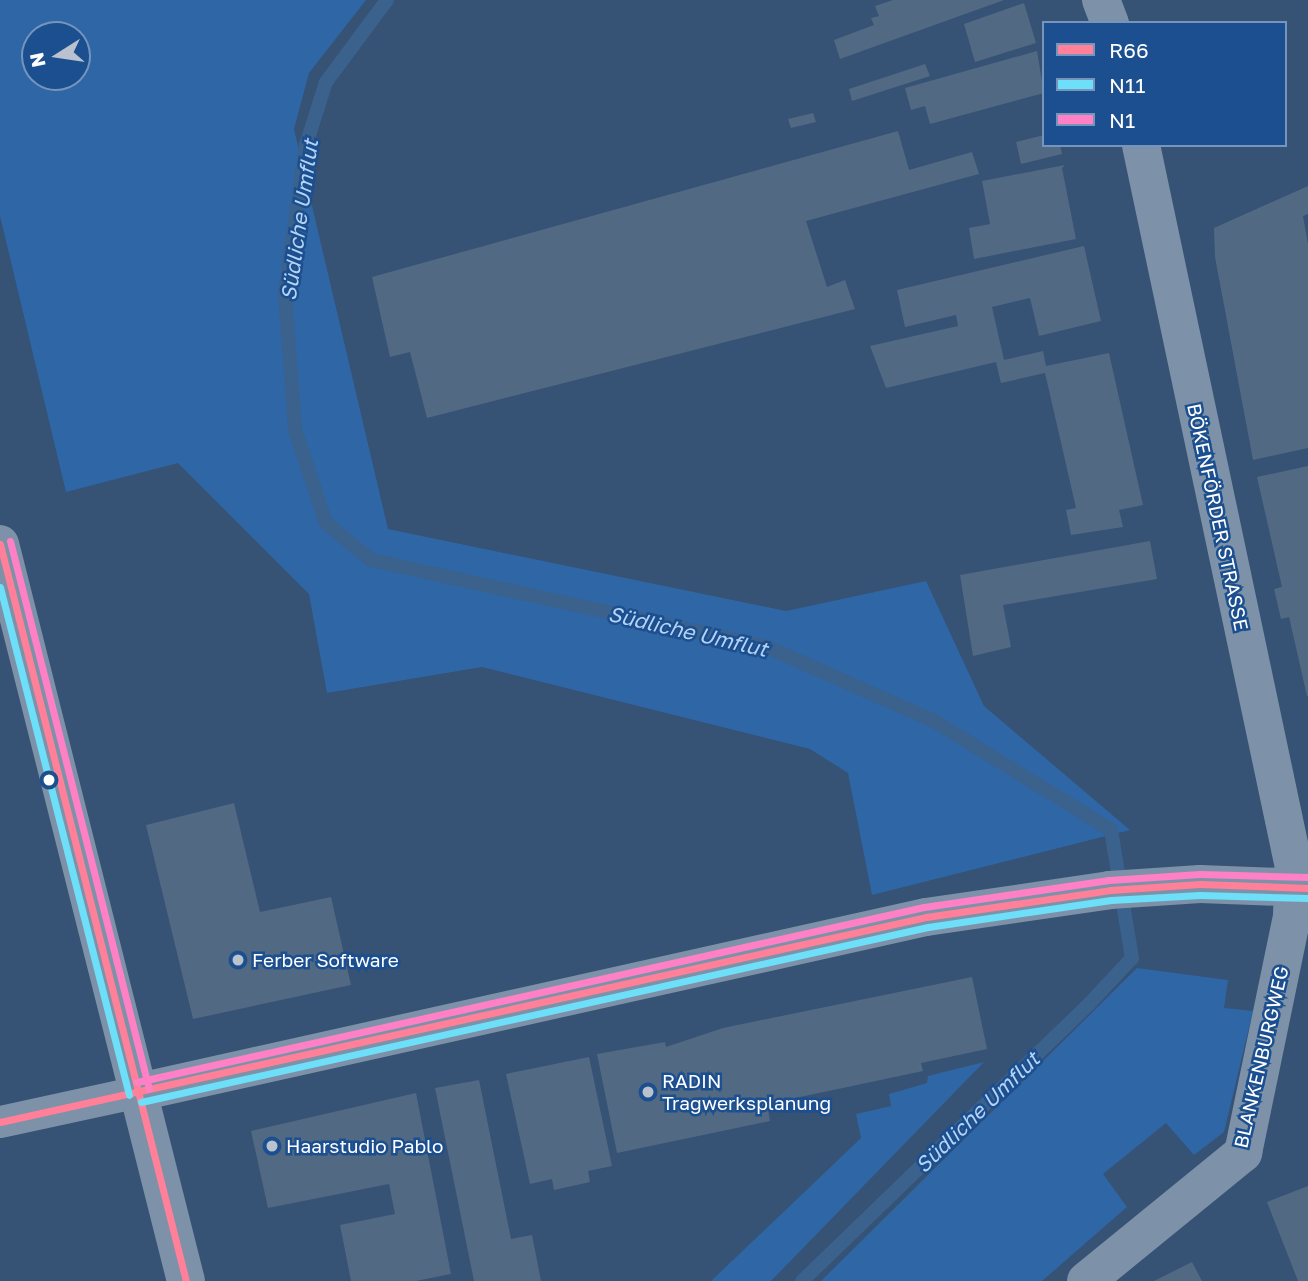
<!DOCTYPE html>
<meta charset="utf-8">
<style>
body{margin:0}
#map{position:relative;width:1308px;height:1281px;overflow:hidden;background:#365274;font-family:"Golos Text",sans-serif}
div>[style]{position:absolute}
.green>*{inset:0;background:#2f66a5}
.stream>*{height:14px;margin:-7px;padding:0 7px;transform-origin:7px;border-radius:7px;background:#3b618d}
.building>*{inset:0;background:#526984}
.pedestrian>*{height:32px;margin:-16px;padding:0 16px;transform-origin:16px;border-radius:16px;background:#7d92a8}
.minor>*{height:38px;margin:-19px;padding:0 19px;transform-origin:19px;border-radius:19px;background:#7d92a8}
.tertiary>*{height:38px;margin:-19px;padding:0 19px;transform-origin:19px;border-radius:19px;background:#7d92a8}
.bus-1>*{height:7px;margin:-3.5px;padding:0 3.5px;transform-origin:3.5px;border-radius:3.5px;background:#ff8098}
.bus-2>*{height:7px;margin:-3.5px;padding:0 3.5px;transform-origin:3.5px;border-radius:3.5px;background:#6ddff8}
.bus-3>*{height:7px;margin:-3.5px;padding:0 3.5px;transform-origin:3.5px;border-radius:3.5px;background:#ff80c5}
.dots>*{width:19px;height:19px;translate:-50% -50%;box-sizing:border-box;border:4px solid #1b4f8f;border-radius:50%}
span{translate:-50% -50%;white-space:nowrap;text-align:center;line-height:1.15;-webkit-text-stroke:5px #1b4f8f;paint-order:stroke}
.street-label{font-size:19px;color:#fff}
.poi-label{font-size:19px;color:#fff}
.left{translate:0 -50%;text-align:left}
.water-label{font-size:21px;color:#b5d3f5;font-style:italic}
.legend{position:absolute;left:1042px;top:21px;width:245px;height:126px;box-sizing:border-box;background:#1b4f8f;border:2px solid #7695bc;margin:0;padding:9px 12px;list-style:none;font-size:21px;color:#fff}
.legend li{display:flex;align-items:center;gap:14px;height:35px}
.legend b{width:35px;border:2px solid #7695bc}
.north{position:absolute;left:21px;top:21px;width:70px;height:70px;box-sizing:border-box;background:#1b4f8f;border:2px solid #7695bc;border-radius:50%;rotate:258deg;font-size:19px;font-weight:700;line-height:28px;text-align:center;color:#fff}
.north::after{content:'';display:block;margin:auto;width:24px;height:32px;background:#b9c2ce;clip-path:polygon(50% 0,100% 100%,50% 72%,0 100%)}
</style>
<div id="map">
<div class="green">
<i style="clip-path:polygon(evenodd,0 0,366px 0,309px 73px,294px 129px,388px 529px,786px 611px,926px 581px,984px 706px,1130px 830px,872px 895px,848px 773px,810px 749px,482px 667px,327px 693px,309px 594px,178px 463px,66px 492px,0 216px,0 0,35px 35px,77px 35px,77px 77px,35px 77px,35px 35px)"></i>
<i style="clip-path:polygon(1137px 968px,1228px 980px,1224px 1008px,1253px 1011px,1224px 1132px,1194px 1155px,1166px 1123px,1103px 1174px,1127px 1207px,1042px 1281px,821px 1281px)"></i>
<i style="clip-path:polygon(984px 1062px,771px 1281px,711px 1281px,861px 1138px,856px 1114px,891px 1106px,889px 1094px,927px 1083px,928px 1076px)"></i>
</div>
<div class="stream">
<i style="left:387px;top:0;width:102px;rotate:126.6deg"></i>
<i style="left:326px;top:82px;width:66px;rotate:107.6deg"></i>
<i style="left:306px;top:145px;width:149px;rotate:98.1deg"></i>
<i style="left:285px;top:293px;width:137px;rotate:85.8deg"></i>
<i style="left:295px;top:430px;width:98px;rotate:71.6deg"></i>
<i style="left:326px;top:523px;width:58px;rotate:39.4deg"></i>
<i style="left:371px;top:560px;width:405px;rotate:12.4deg"></i>
<i style="left:767px;top:647px;width:183px;rotate:23.9deg"></i>
<i style="left:934px;top:721px;width:208px;rotate:31.6deg"></i>
<i style="left:1111px;top:830px;width:130px;rotate:80.7deg"></i>
<i style="left:1132px;top:958px;width:63px;rotate:133.1deg"></i>
<i style="left:1089px;top:1004px;width:399px;rotate:136deg"></i>
</div>
<div class="building">
<i style="clip-path:polygon(893px 0,1004px 0,840px 59px,834px 40px,874px 25px,871px 18px,879px 16px,875px 6px)"></i>
<i style="clip-path:polygon(1024px 3px,1036px 43px,975px 62px,964px 24px)"></i>
<i style="clip-path:polygon(1037px 51px,1044px 93px,930px 124px,925px 106px,911px 110px,905px 88px)"></i>
<i style="clip-path:polygon(925px 64px,930px 76px,852px 101px,849px 89px)"></i>
<i style="clip-path:polygon(813px 113px,816px 122px,791px 128px,788px 119px)"></i>
<i style="clip-path:polygon(898px 131px,909px 170px,972px 152px,979px 174px,806px 221px,827px 287px,845px 280px,855px 309px,427px 418px,410px 352px,390px 357px,372px 277px)"></i>
<i style="clip-path:polygon(1044px 135px,1044px 145px,1060px 145px,1062px 154px,1021px 164px,1016px 142px)"></i>
<i style="clip-path:polygon(1065px 165px,1062px 168px,1076px 239px,974px 259px,969px 228px,990px 224px,982px 181px)"></i>
<i style="clip-path:polygon(1308px 186px,1308px 214px,1303px 216px,1308px 244px,1308px 448px,1253px 460px,1215px 257px,1214px 228px)"></i>
<i style="clip-path:polygon(1084px 246px,1101px 321px,1039px 336px,1030px 298px,992px 307px,1004px 360px,1043px 351px,1046px 366px,1109px 353px,1143px 505px,1119px 510px,1123px 527px,1071px 535px,1066px 510px,1076px 508px,1045px 373px,1001px 383px,996px 362px,886px 388px,870px 346px,958px 326px,956px 315px,905px 327px,897px 290px)"></i>
<i style="clip-path:polygon(1308px 466px,1308px 696px,1307px 696px,1289px 617px,1281px 619px,1274px 589px,1282px 587px,1257px 477px)"></i>
<i style="clip-path:polygon(1150px 541px,1157px 579px,1003px 605px,1011px 647px,973px 656px,960px 575px)"></i>
<i style="clip-path:polygon(234px 803px,260px 912px,331px 897px,351px 985px,193px 1019px,146px 825px)"></i>
<i style="clip-path:polygon(972px 977px,987px 1049px,921px 1063px,923px 1071px,767px 1104px,770px 1121px,617px 1153px,597px 1054px,665px 1042px,666px 1047px,723px 1028px)"></i>
<i style="clip-path:polygon(589px 1057px,612px 1166px,588px 1171px,590px 1182px,554px 1190px,552px 1179px,530px 1184px,506px 1074px)"></i>
<i style="clip-path:polygon(479px 1080px,511px 1239px,532px 1235px,541px 1281px,474px 1281px,435px 1088px)"></i>
<i style="clip-path:polygon(416px 1093px,451px 1274px,416px 1281px,351px 1281px,340px 1225px,395px 1214px,389px 1184px,268px 1208px,251px 1131px)"></i>
<i style="clip-path:polygon(1308px 1186px,1308px 1281px,1298px 1281px,1267px 1202px)"></i>
<i style="clip-path:polygon(1192px 1262px,1202px 1281px,1154px 1281px)"></i>
</div>
<div class="pedestrian">
<i style="left:0;top:1122px;width:142px;rotate:-12.2deg"></i>
</div>
<div class="minor">
<i style="left:1086px;top:1281px;width:203px;rotate:-39.2deg"></i>
<i style="left:1243px;top:1153px;width:242px;rotate:-78.3deg"></i>
<i style="left:1292px;top:916px;width:28px;rotate:-88deg"></i>
</div>
<div class="tertiary">
<i style="left:1101px;top:0;width:25px;rotate:69deg"></i>
<i style="left:1141px;top:145px;width:738px;rotate:78.04deg"></i>
<i style="left:1294px;top:867px;width:21px;rotate:93deg"></i>
<i style="left:0;top:544px;width:760px;rotate:75.84deg"></i>
<i style="left:139px;top:1092px;width:806px;rotate:-12.54deg"></i>
<i style="left:926px;top:917px;width:186px;rotate:-8.3deg"></i>
<i style="left:1110px;top:890px;width:90px;rotate:-3.8deg"></i>
<i style="left:1200px;top:884px;width:108px;rotate:2.1deg"></i>
</div>
<div class="bus-1">
<i style="left:0;top:544px;width:760px;rotate:75.84deg"></i>
<i style="left:0;top:1122px;width:948px;rotate:-12.48deg"></i>
<i style="left:926px;top:917px;width:186px;rotate:-8.3deg"></i>
<i style="left:1110px;top:890px;width:90px;rotate:-3.8deg"></i>
<i style="left:1200px;top:884px;width:108px;rotate:2.1deg"></i>
</div>
<div class="bus-2">
<i style="left:0;top:587px;width:524px;rotate:75.75deg"></i>
<i style="left:141px;top:1102px;width:806px;rotate:-12.54deg"></i>
<i style="left:928px;top:927px;width:185px;rotate:-8.4deg"></i>
<i style="left:1111px;top:900px;width:89px;rotate:-3.2deg"></i>
<i style="left:1200px;top:895px;width:108px;rotate:1.6deg"></i>
</div>
<div class="bus-3">
<i style="left:10px;top:541px;width:565px;rotate:75.77deg"></i>
<i style="left:137px;top:1082px;width:806px;rotate:-12.54deg"></i>
<i style="left:924px;top:907px;width:187px;rotate:-8.3deg"></i>
<i style="left:1109px;top:880px;width:91px;rotate:-3.8deg"></i>
<i style="left:1200px;top:874px;width:108px;rotate:1.6deg"></i>
</div>
<div class="dots">
<i style="left:49px;top:780px;background:#fff"></i>
<i style="left:238px;top:960px;background:#b9c2ce"></i>
<i style="left:648px;top:1092px;background:#b9c2ce"></i>
<i style="left:272px;top:1146px;background:#b9c2ce"></i>
</div>
<div class="street-label">
<span style="left:1218px;top:517px;rotate:78deg">BÖKENFÖRDER STRASSE</span>
<span style="left:1261px;top:1057px;rotate:-77deg">BLANKENBURGWEG</span>
</div>
<div class="poi-label">
<span class="left" style="left:252px;top:960px">Ferber Software</span>
<span class="left" style="left:662px;top:1092px">RADIN<br>Tragwerksplanung</span>
<span class="left" style="left:286px;top:1146px">Haarstudio Pablo</span>
</div>
<div class="water-label">
<span style="left:299px;top:220px;rotate:-82deg">Südliche Umflut</span>
<span style="left:688px;top:631px;rotate:13deg">Südliche Umflut</span>
<span style="left:977px;top:1112px;rotate:-44deg">Südliche Umflut</span>
</div>
<ul class="legend">
<li><b style="height:9px;background:#ff8098"></b>R66</li>
<li><b style="height:9px;background:#6ddff8"></b>N11</li>
<li><b style="height:9px;background:#ff80c5"></b>N1</li>
</ul>
<div class="north">N</div>
</div>
